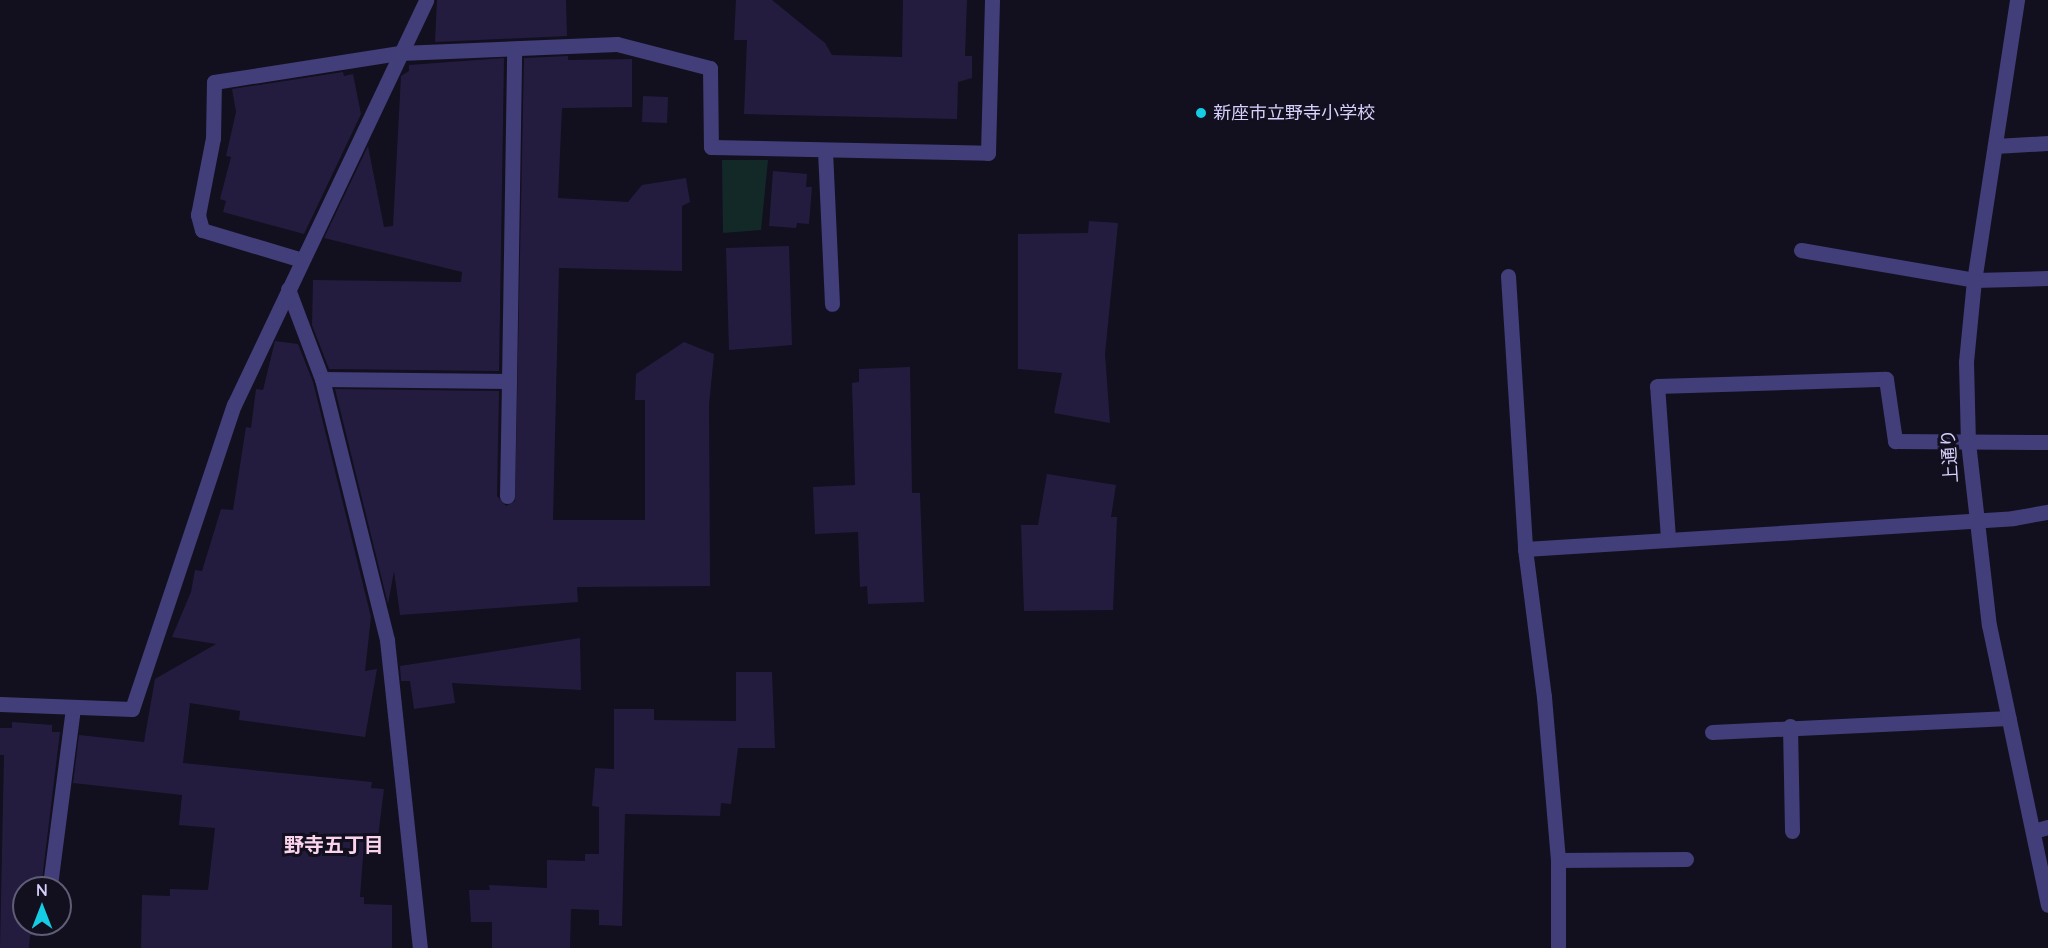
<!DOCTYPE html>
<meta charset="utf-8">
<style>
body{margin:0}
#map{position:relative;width:2048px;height:948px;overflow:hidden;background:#120f1f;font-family:Quicksand,"Noto Sans JP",sans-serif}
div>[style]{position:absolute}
.green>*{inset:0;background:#122928}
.building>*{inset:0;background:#241c3e}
.service>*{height:15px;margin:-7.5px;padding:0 7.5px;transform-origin:7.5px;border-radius:7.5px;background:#413e7a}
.minor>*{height:15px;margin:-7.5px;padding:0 7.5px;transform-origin:7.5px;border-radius:7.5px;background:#413e7a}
.dots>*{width:16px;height:16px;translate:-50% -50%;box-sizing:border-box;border:3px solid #120f1f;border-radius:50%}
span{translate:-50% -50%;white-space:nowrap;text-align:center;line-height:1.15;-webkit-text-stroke:6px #120f1f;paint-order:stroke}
.poi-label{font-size:18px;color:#d6d1fb}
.left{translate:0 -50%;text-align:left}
.street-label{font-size:18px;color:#d6d1fb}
.neighbourhood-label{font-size:20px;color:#fbd3ec;font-weight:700}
.north{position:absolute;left:12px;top:876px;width:60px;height:60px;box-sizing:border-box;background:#120f1f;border:2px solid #605d77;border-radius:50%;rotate:0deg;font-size:16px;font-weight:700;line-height:24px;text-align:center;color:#d6d1fb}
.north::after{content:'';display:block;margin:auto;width:21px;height:27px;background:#14cde4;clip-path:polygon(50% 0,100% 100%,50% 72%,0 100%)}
</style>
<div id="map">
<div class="green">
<i style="clip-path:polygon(722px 160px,768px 160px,761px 230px,723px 233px)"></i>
</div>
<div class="building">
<i style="clip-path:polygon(437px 0,566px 0,567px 36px,435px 42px)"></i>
<i style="clip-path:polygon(736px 0,772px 0,825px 43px,832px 55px,902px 57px,903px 0,967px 0,965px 56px,972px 56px,972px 78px,958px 82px,957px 119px,744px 114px,747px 40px,734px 40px)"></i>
<i style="clip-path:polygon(568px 56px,568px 60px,632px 59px,632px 107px,562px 108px,558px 198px,628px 202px,642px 185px,686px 178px,690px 202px,682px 206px,682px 271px,559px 268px,553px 520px,645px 520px,645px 400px,635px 400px,636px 374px,684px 342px,714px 354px,709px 405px,710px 586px,577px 587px,578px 602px,400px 615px,394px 571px,388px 604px,335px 389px,499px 391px,497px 496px,506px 506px,515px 501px,524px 58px)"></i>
<i style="clip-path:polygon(504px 58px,499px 371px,329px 369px,312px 325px,313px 280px,461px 282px,462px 272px,324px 238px,368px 146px,384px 227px,393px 226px,401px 76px,409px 71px,409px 65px)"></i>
<i style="clip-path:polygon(343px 72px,344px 76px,353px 74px,361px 114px,304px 234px,223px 212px,226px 201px,220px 199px,231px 157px,226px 156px,236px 112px,232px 89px)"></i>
<i style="clip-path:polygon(643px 96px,668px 97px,667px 123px,642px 122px)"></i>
<i style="clip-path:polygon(773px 171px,807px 174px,806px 187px,812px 187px,809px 224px,797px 223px,796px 228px,769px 226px)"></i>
<i style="clip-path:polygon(1089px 221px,1118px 223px,1105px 354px,1110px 423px,1054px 413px,1062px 373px,1018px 369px,1018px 234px,1088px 233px)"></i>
<i style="clip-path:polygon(789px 246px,792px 345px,729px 350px,726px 248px)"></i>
<i style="clip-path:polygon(275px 341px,298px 344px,313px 382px,371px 617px,365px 671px,377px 669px,365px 737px,239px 720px,240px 711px,190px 703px,183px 763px,372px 782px,371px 788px,384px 789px,377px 845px,364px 844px,360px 897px,364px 897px,364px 904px,392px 905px,392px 948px,141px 948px,142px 895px,170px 896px,170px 889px,208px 890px,215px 828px,179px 825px,182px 795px,73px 783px,79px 735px,144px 742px,155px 679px,216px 644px,172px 637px,191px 592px,195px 570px,202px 571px,221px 509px,233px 510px,246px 427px,251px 428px,256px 389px,263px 390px)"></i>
<i style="clip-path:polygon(910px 367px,912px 493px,920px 493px,924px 602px,868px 604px,867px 586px,860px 587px,858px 532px,815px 534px,813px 487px,855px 485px,852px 383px,859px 382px,859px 369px)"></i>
<i style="clip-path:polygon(1047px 474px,1116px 485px,1111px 517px,1117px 517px,1113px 610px,1024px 611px,1021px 525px,1038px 525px)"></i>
<i style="clip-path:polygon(580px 638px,581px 690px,452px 683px,455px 703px,414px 709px,410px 681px,401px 681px,400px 666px)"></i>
<i style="clip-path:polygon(736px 672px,772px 672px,775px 748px,738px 748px,731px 804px,721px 803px,720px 816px,625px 814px,622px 926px,599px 925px,599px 910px,571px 909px,570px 948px,492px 948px,492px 922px,471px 922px,469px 890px,490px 890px,489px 885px,547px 888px,547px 860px,585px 861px,585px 854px,599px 854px,599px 807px,592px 806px,595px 768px,614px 769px,614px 709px,654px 709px,654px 720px,736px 721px)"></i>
<i style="clip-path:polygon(12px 722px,52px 725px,52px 732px,60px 732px,41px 888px,24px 888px,24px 924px,39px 924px,38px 936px,30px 935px,29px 948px,0 948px,4px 755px,0 755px,0 728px,12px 728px)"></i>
</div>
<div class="service">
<i style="left:825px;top:150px;width:154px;rotate:87.4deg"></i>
<i style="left:1801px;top:250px;width:176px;rotate:9.8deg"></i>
<i style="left:1974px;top:280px;width:74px;rotate:-1.5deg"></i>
<i style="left:1508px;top:276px;width:274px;rotate:86.4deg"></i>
<i style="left:322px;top:379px;width:187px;rotate:0.6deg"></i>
<i style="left:509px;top:381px;width:330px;rotate:-89.1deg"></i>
<i style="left:507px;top:496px;width:115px;rotate:-89deg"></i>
<i style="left:1668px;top:538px;width:152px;rotate:-94.1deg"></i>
<i style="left:1657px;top:386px;width:229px;rotate:-1.8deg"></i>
<i style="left:1886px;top:379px;width:63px;rotate:81.7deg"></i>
<i style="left:1895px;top:441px;width:153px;rotate:0.4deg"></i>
<i style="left:1790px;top:726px;width:105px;rotate:88.9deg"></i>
<i style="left:1712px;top:732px;width:297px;rotate:-2.7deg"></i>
<i style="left:2033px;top:831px;width:16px;rotate:-15deg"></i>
<i style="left:1558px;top:860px;width:128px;rotate:-0.4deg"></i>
<i style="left:50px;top:885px;width:179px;rotate:-82.6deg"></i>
</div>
<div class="minor">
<i style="left:2017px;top:0;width:283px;rotate:98.7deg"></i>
<i style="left:1974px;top:280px;width:82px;rotate:95.6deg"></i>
<i style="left:1966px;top:362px;width:80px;rotate:88.6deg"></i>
<i style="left:1968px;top:442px;width:184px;rotate:83.5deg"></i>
<i style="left:1989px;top:625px;width:286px;rotate:78.1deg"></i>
<i style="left:1995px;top:146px;width:53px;rotate:-3.2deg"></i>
<i style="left:302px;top:260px;width:104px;rotate:-163.3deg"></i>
<i style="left:202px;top:230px;width:16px;rotate:-105deg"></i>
<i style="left:198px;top:215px;width:78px;rotate:-79deg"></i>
<i style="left:213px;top:138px;width:56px;rotate:-89deg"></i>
<i style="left:214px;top:82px;width:188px;rotate:-8.9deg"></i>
<i style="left:400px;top:53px;width:217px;rotate:-2.4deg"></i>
<i style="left:617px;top:44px;width:96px;rotate:14.5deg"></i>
<i style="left:710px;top:68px;width:79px;rotate:89.3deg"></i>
<i style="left:711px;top:147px;width:277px;rotate:1.2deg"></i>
<i style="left:988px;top:153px;width:153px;rotate:-88.5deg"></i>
<i style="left:288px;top:289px;width:96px;rotate:69.3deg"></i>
<i style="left:322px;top:379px;width:269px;rotate:76deg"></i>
<i style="left:387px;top:640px;width:310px;rotate:83.9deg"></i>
<i style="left:0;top:704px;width:132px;rotate:2.2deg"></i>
<i style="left:132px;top:709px;width:321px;rotate:-71.5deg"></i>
<i style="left:234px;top:405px;width:448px;rotate:-64.6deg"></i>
<i style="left:1558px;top:948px;width:88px;rotate:-90deg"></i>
<i style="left:1558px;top:860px;width:164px;rotate:-94.9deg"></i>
<i style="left:1544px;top:697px;width:149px;rotate:-97.3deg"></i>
<i style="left:1525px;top:549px;width:489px;rotate:-3.6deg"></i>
<i style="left:2013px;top:518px;width:36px;rotate:-10deg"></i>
</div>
<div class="dots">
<i style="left:1201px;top:113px;background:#14cde4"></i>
</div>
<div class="poi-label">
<span class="left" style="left:1213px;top:113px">新座市立野寺小学校</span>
</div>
<div class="street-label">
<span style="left:1950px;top:456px;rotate:-94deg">上通り</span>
</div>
<div class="neighbourhood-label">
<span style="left:334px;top:844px">野寺五丁目</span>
</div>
<div class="north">N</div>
</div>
